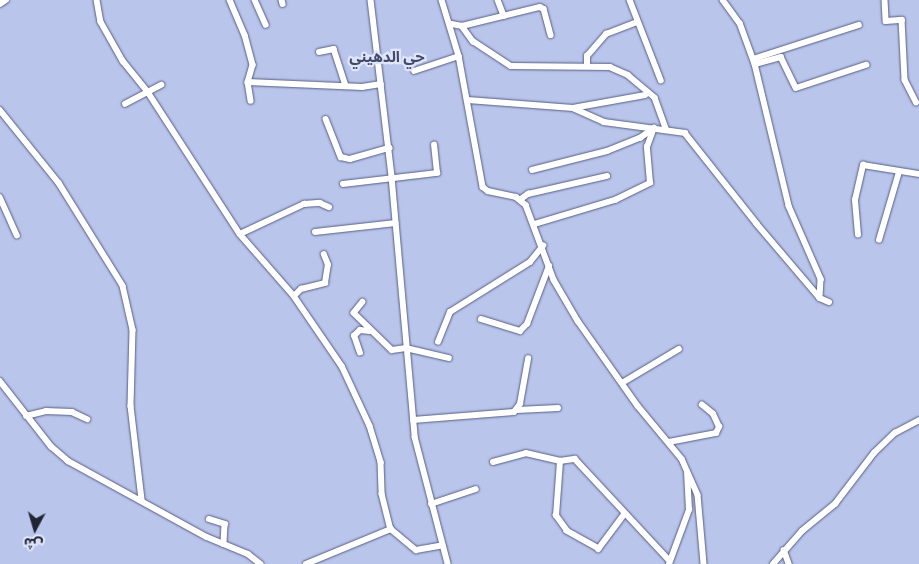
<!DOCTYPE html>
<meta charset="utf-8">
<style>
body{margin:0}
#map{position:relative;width:919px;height:564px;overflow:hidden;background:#bac5ec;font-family:"Titillium Web","Noto Sans Arabic",sans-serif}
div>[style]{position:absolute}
.roads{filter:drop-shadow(0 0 1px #565f81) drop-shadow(0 0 1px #565f81)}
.minor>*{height:5.5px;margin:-2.75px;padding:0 2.75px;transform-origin:2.75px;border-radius:2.75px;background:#fff}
span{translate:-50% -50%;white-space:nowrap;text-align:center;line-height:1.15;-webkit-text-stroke:4.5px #e0e6fa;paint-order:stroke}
.neighbourhood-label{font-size:15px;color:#424a6b;font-weight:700}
.north{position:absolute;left:10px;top:504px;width:50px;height:50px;-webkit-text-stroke:4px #e0e6fa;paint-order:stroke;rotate:186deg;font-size:14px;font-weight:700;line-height:20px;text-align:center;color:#202433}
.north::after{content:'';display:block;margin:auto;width:18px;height:22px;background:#202433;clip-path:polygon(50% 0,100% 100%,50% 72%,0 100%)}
</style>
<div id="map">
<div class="roads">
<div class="minor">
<i style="left:97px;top:0;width:22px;rotate:80deg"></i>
<i style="left:101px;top:22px;width:45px;rotate:60.6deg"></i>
<i style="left:123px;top:61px;width:40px;rotate:51deg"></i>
<i style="left:148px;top:92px;width:169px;rotate:57.1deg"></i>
<i style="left:240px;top:234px;width:82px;rotate:48.9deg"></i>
<i style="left:294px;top:296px;width:85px;rotate:55.6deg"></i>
<i style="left:342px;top:366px;width:66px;rotate:65deg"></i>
<i style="left:370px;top:426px;width:38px;rotate:73deg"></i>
<i style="left:381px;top:462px;width:32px;rotate:88deg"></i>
<i style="left:382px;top:494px;width:36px;rotate:76deg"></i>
<i style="left:230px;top:0;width:38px;rotate:67deg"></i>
<i style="left:245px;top:35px;width:31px;rotate:75deg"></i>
<i style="left:253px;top:65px;width:18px;rotate:106deg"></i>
<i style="left:248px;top:82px;width:19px;rotate:81deg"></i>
<i style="left:255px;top:0;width:27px;rotate:66deg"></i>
<i style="left:282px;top:0;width:4px;rotate:76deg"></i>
<i style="left:371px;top:0;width:178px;rotate:83.2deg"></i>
<i style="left:392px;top:177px;width:261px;rotate:84.9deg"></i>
<i style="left:415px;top:437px;width:131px;rotate:75.4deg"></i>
<i style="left:442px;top:0;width:59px;rotate:73.1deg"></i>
<i style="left:459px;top:56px;width:133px;rotate:79.6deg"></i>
<i style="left:483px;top:187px;width:6px;rotate:39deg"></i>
<i style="left:488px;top:191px;width:29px;rotate:12deg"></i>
<i style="left:516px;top:197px;width:13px;rotate:39deg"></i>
<i style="left:526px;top:205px;width:80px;rotate:69.5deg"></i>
<i style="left:554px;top:280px;width:48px;rotate:59.7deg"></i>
<i style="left:578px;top:321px;width:104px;rotate:54.8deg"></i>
<i style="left:638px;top:406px;width:69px;rotate:50.3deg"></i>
<i style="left:682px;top:459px;width:39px;rotate:66deg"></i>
<i style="left:698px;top:495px;width:69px;rotate:85deg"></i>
<i style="left:498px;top:0;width:17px;rotate:69deg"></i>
<i style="left:630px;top:0;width:86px;rotate:68.8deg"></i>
<i style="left:723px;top:0;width:29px;rotate:54deg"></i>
<i style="left:740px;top:23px;width:44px;rotate:69.9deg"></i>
<i style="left:755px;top:64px;width:146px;rotate:76.5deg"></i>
<i style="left:789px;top:206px;width:80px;rotate:66.3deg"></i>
<i style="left:821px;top:279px;width:19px;rotate:93deg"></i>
<i style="left:885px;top:0;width:21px;rotate:87deg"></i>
<i style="left:886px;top:21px;width:16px;rotate:-4deg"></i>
<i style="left:902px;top:20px;width:60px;rotate:87.1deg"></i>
<i style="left:905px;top:80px;width:25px;rotate:63deg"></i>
<i style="left:0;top:4px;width:7px;rotate:-34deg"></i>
<i style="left:452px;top:24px;width:10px;rotate:11deg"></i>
<i style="left:462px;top:26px;width:80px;rotate:-13.7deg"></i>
<i style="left:540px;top:7px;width:4px;rotate:27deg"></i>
<i style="left:544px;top:9px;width:27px;rotate:75deg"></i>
<i style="left:462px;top:26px;width:19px;rotate:54deg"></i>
<i style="left:473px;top:41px;width:45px;rotate:33.3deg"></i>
<i style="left:511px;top:66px;width:99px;rotate:0.6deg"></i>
<i style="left:610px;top:67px;width:20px;rotate:24deg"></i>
<i style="left:628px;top:75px;width:35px;rotate:40deg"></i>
<i style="left:655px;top:98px;width:33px;rotate:70deg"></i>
<i style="left:319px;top:52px;width:15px;rotate:-11deg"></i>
<i style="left:334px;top:49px;width:38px;rotate:72deg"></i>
<i style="left:753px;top:59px;width:111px;rotate:-17.8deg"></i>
<i style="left:755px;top:64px;width:27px;rotate:-15deg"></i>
<i style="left:781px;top:57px;width:34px;rotate:64deg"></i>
<i style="left:796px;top:88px;width:74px;rotate:-18.2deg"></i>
<i style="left:587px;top:65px;width:9px;rotate:-90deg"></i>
<i style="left:587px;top:56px;width:29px;rotate:-49deg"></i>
<i style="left:606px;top:34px;width:33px;rotate:-21deg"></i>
<i style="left:414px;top:71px;width:47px;rotate:-18.4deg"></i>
<i style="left:248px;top:82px;width:114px;rotate:2.5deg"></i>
<i style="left:362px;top:87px;width:19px;rotate:-9deg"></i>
<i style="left:468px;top:100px;width:105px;rotate:4.4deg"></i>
<i style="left:573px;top:108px;width:34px;rotate:24deg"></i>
<i style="left:604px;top:122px;width:82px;rotate:7.7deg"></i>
<i style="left:685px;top:133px;width:116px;rotate:51.6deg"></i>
<i style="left:757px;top:224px;width:97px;rotate:49.6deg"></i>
<i style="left:820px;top:298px;width:10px;rotate:24deg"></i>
<i style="left:125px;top:104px;width:41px;rotate:-27.8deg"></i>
<i style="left:573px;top:108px;width:73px;rotate:-10.2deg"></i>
<i style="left:0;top:110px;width:94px;rotate:51.1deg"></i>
<i style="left:59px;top:183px;width:121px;rotate:58.1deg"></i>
<i style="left:123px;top:286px;width:45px;rotate:77.2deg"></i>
<i style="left:133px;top:330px;width:76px;rotate:91.5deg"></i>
<i style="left:131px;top:406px;width:95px;rotate:83.3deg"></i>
<i style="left:326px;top:119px;width:41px;rotate:68.5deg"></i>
<i style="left:341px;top:157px;width:9px;rotate:13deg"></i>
<i style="left:350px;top:159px;width:41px;rotate:-15.8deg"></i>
<i style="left:532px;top:170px;width:77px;rotate:-14.2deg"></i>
<i style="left:607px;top:151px;width:35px;rotate:-22deg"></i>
<i style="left:640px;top:138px;width:17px;rotate:-36deg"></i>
<i style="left:343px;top:184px;width:95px;rotate:-6.7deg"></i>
<i style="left:437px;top:173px;width:28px;rotate:-96deg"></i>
<i style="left:0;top:197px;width:42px;rotate:65.9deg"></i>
<i style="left:521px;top:199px;width:9px;rotate:-36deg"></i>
<i style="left:528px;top:194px;width:81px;rotate:-12.8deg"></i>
<i style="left:535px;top:224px;width:84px;rotate:-16.7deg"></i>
<i style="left:615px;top:200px;width:39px;rotate:-26deg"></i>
<i style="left:650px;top:183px;width:36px;rotate:-95deg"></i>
<i style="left:647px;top:147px;width:20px;rotate:-70deg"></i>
<i style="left:315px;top:232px;width:81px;rotate:-6.4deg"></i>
<i style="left:240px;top:234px;width:71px;rotate:-25.1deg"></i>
<i style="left:304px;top:204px;width:16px;rotate:-4deg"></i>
<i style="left:320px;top:203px;width:10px;rotate:24deg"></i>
<i style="left:858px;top:235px;width:35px;rotate:-95deg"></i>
<i style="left:855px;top:200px;width:36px;rotate:-77deg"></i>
<i style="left:863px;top:165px;width:57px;rotate:9.1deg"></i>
<i style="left:879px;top:240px;width:71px;rotate:-73.6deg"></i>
<i style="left:294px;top:296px;width:10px;rotate:-45deg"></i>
<i style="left:301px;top:289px;width:25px;rotate:-14deg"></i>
<i style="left:325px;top:283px;width:18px;rotate:-81deg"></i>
<i style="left:328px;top:265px;width:11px;rotate:-112deg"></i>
<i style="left:363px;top:302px;width:14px;rotate:129deg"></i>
<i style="left:354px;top:313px;width:53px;rotate:44.2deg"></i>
<i style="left:392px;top:350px;width:14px;rotate:-8deg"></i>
<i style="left:406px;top:348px;width:44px;rotate:13.1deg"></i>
<i style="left:481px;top:319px;width:41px;rotate:17.1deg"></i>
<i style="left:520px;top:331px;width:10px;rotate:-45deg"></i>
<i style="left:527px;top:324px;width:62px;rotate:-69.2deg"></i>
<i style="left:438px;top:342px;width:32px;rotate:-68deg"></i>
<i style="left:450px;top:312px;width:94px;rotate:-32deg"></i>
<i style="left:530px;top:262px;width:21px;rotate:-51deg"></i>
<i style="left:360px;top:353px;width:18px;rotate:-109deg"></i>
<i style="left:354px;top:336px;width:8px;rotate:-45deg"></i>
<i style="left:360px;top:330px;width:10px;rotate:6deg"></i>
<i style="left:0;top:381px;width:83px;rotate:51.9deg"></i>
<i style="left:51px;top:446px;width:23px;rotate:41deg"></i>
<i style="left:68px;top:461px;width:158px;rotate:28.7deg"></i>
<i style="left:207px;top:537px;width:44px;rotate:22.5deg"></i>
<i style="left:248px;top:554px;width:16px;rotate:38deg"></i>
<i style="left:622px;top:383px;width:66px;rotate:-30.8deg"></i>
<i style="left:517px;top:410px;width:41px;rotate:-2.8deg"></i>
<i style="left:26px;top:416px;width:21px;rotate:-14deg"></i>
<i style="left:46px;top:411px;width:26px;rotate:2deg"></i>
<i style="left:72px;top:412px;width:17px;rotate:25deg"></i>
<i style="left:413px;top:420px;width:101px;rotate:-4.5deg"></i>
<i style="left:514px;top:412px;width:10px;rotate:-53deg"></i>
<i style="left:520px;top:404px;width:46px;rotate:-79.9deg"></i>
<i style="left:669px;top:442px;width:48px;rotate:-10.8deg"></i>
<i style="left:716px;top:433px;width:7px;rotate:-63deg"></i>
<i style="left:719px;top:427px;width:14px;rotate:-115deg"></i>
<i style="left:713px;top:414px;width:14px;rotate:-141deg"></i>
<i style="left:493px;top:462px;width:34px;rotate:-15deg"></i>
<i style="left:526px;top:453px;width:35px;rotate:13deg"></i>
<i style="left:431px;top:504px;width:47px;rotate:-18.4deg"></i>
<i style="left:625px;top:514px;width:44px;rotate:126.6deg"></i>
<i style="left:599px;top:549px;width:37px;rotate:-151deg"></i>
<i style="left:567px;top:531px;width:19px;rotate:-126deg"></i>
<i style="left:556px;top:516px;width:55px;rotate:-85.8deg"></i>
<i style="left:560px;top:461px;width:15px;rotate:-8deg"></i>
<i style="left:575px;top:459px;width:139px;rotate:47deg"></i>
<i style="left:209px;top:519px;width:17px;rotate:17deg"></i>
<i style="left:225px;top:524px;width:20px;rotate:93deg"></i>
<i style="left:784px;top:550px;width:15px;rotate:70deg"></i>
<i style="left:306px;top:564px;width:92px;rotate:-22.4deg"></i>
<i style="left:391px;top:529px;width:33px;rotate:40deg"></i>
<i style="left:416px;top:550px;width:27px;rotate:-10deg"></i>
<i style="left:669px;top:564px;width:58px;rotate:-69.7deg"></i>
<i style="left:689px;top:510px;width:37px;rotate:-93deg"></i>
<i style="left:773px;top:564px;width:44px;rotate:-48.7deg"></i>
<i style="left:802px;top:531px;width:43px;rotate:-39.3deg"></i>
<i style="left:835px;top:504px;width:64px;rotate:-52.6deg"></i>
<i style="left:874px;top:453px;width:29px;rotate:-44deg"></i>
<i style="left:895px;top:433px;width:27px;rotate:-28deg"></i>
</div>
</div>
<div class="neighbourhood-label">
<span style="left:387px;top:57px">حي الدهيني</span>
</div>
<div class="north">ش</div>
</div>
